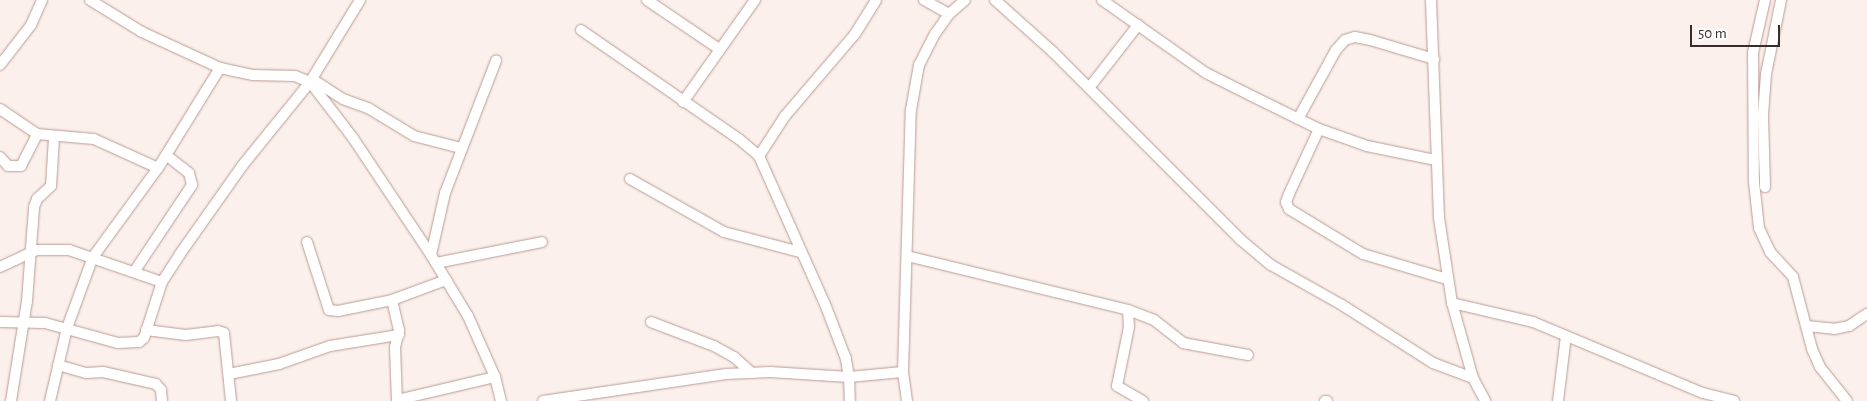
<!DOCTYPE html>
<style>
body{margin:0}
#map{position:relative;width:1867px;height:401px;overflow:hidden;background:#fcf0ec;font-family:"Alegreya Sans",sans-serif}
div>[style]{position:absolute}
.roads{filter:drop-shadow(0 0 1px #b89c93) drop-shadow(0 0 1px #b89c93)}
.minor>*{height:10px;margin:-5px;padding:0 5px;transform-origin:5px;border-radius:5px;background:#fff}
span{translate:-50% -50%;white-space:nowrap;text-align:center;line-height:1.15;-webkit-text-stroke:5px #fff;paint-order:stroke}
.scale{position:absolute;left:1690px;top:25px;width:90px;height:22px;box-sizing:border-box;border:2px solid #382d29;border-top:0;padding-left:6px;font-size:15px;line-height:18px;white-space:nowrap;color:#382d29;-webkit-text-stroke:4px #fff;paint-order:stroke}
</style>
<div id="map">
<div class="roads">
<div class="minor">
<i style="left:90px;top:0;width:61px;rotate:31.6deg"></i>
<i style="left:142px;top:32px;width:86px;rotate:24.8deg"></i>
<i style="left:220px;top:68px;width:34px;rotate:12deg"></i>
<i style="left:253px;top:75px;width:42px;rotate:1.4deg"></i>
<i style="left:295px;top:76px;width:16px;rotate:22deg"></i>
<i style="left:310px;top:82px;width:71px;rotate:52.5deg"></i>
<i style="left:353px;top:138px;width:141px;rotate:56.3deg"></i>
<i style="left:431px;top:255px;width:71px;rotate:58.8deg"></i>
<i style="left:468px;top:316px;width:67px;rotate:66.1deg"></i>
<i style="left:495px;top:377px;width:25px;rotate:76deg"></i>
<i style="left:647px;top:0;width:87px;rotate:34.2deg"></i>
<i style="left:924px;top:0;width:29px;rotate:29deg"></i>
<i style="left:995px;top:0;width:78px;rotate:41.9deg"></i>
<i style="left:1053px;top:52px;width:266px;rotate:45deg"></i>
<i style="left:1241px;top:240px;width:39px;rotate:40deg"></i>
<i style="left:1271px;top:265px;width:81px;rotate:29.4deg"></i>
<i style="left:1342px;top:305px;width:108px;rotate:32.5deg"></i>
<i style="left:1433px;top:363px;width:43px;rotate:20.6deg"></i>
<i style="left:1473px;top:378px;width:26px;rotate:62deg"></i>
<i style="left:1102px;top:0;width:127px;rotate:35.1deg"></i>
<i style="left:1206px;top:73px;width:58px;rotate:26.6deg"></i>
<i style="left:1258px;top:99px;width:68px;rotate:26.2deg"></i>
<i style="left:1319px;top:129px;width:51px;rotate:19.5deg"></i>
<i style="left:1367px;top:146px;width:69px;rotate:11.6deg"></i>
<i style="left:1431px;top:0;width:218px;rotate:87.9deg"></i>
<i style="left:1439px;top:218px;width:86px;rotate:81.3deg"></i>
<i style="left:1765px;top:0;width:54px;rotate:102.8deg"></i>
<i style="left:1753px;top:53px;width:129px;rotate:89.6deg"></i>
<i style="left:1754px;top:182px;width:46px;rotate:83.8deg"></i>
<i style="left:1759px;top:228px;width:26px;rotate:65deg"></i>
<i style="left:1770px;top:252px;width:34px;rotate:47deg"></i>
<i style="left:1793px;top:277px;width:74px;rotate:75.2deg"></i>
<i style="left:1812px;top:349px;width:20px;rotate:66deg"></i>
<i style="left:1820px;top:367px;width:43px;rotate:51.5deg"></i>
<i style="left:581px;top:30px;width:192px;rotate:34.6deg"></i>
<i style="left:739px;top:139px;width:26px;rotate:40deg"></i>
<i style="left:759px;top:156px;width:162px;rotate:66deg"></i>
<i style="left:825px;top:304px;width:59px;rotate:69.1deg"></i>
<i style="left:846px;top:359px;width:18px;rotate:81deg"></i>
<i style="left:849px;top:377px;width:54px;rotate:-5.3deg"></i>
<i style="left:0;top:65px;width:51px;rotate:-52.2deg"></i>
<i style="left:31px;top:25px;width:27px;rotate:-66deg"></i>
<i style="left:312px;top:79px;width:37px;rotate:33deg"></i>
<i style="left:343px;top:99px;width:27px;rotate:20deg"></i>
<i style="left:368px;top:108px;width:54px;rotate:31.3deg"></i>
<i style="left:414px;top:136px;width:49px;rotate:14.3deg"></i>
<i style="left:1089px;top:88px;width:80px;rotate:-52.1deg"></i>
<i style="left:683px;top:102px;width:125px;rotate:-54.8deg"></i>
<i style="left:0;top:109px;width:45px;rotate:34deg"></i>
<i style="left:37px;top:134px;width:57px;rotate:5deg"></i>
<i style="left:94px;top:139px;width:70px;rotate:24.4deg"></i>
<i style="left:1298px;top:119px;width:79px;rotate:-61.2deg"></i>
<i style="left:1336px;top:50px;width:13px;rotate:-48deg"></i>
<i style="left:1345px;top:40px;width:10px;rotate:-17deg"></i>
<i style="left:1355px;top:37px;width:15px;rotate:11deg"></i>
<i style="left:1370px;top:40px;width:67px;rotate:16.5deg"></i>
<i style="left:1319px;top:129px;width:72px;rotate:114.8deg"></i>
<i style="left:1289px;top:194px;width:9px;rotate:111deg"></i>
<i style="left:1286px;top:202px;width:8px;rotate:67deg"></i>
<i style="left:1289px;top:209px;width:87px;rotate:31.3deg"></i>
<i style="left:1363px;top:254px;width:88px;rotate:16.6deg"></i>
<i style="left:759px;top:156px;width:48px;rotate:-57deg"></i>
<i style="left:785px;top:116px;width:108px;rotate:-49.5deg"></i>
<i style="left:855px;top:34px;width:40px;rotate:-58deg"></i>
<i style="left:0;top:157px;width:12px;rotate:48deg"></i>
<i style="left:8px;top:166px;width:13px"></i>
<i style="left:21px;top:166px;width:36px;rotate:-63deg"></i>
<i style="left:630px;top:179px;width:108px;rotate:29.4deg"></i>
<i style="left:724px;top:232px;width:79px;rotate:14.7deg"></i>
<i style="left:1765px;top:187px;width:72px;rotate:-91.6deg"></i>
<i style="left:1763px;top:115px;width:41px;rotate:-85.8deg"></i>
<i style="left:1766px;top:74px;width:76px;rotate:-78.5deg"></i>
<i style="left:307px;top:242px;width:71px;rotate:72.1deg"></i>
<i style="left:329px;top:310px;width:9px;rotate:6deg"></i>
<i style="left:338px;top:311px;width:55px;rotate:-11.5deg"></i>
<i style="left:392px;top:300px;width:58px;rotate:-20.3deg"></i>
<i style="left:431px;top:255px;width:64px;rotate:-77.3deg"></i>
<i style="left:445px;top:193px;width:142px;rotate:-68.9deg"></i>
<i style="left:907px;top:256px;width:228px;rotate:13.7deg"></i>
<i style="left:1128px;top:310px;width:17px;rotate:87deg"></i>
<i style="left:1129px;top:327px;width:60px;rotate:101.5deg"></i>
<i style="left:1117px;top:386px;width:30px;rotate:30deg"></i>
<i style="left:436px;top:263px;width:108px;rotate:-11.2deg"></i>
<i style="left:0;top:267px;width:40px;rotate:-25deg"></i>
<i style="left:36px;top:250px;width:33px"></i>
<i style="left:69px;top:250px;width:98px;rotate:19deg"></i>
<i style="left:134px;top:272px;width:105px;rotate:-56.3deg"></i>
<i style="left:192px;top:185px;width:12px;rotate:-104deg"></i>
<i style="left:189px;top:173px;width:29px;rotate:-142deg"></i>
<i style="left:392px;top:300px;width:31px;rotate:77deg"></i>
<i style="left:399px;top:330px;width:17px;rotate:103deg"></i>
<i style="left:395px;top:347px;width:54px;rotate:87.9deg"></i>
<i style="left:1128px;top:310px;width:28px;rotate:21deg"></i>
<i style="left:1154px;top:320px;width:37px;rotate:38deg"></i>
<i style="left:1183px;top:343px;width:66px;rotate:10.5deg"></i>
<i style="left:0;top:322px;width:45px;rotate:1.3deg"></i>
<i style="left:45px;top:323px;width:76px;rotate:15.3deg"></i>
<i style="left:118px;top:343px;width:21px;rotate:-3deg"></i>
<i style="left:139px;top:342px;width:6px;rotate:-39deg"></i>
<i style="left:144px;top:338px;width:59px;rotate:-72.2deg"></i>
<i style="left:162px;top:282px;width:33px;rotate:-57deg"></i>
<i style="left:180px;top:254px;width:108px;rotate:-54.8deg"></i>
<i style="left:242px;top:166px;width:108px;rotate:-51deg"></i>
<i style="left:310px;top:82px;width:96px;rotate:-58.6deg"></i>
<i style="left:651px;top:322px;width:67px;rotate:20.9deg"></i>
<i style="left:714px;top:346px;width:23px;rotate:29deg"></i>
<i style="left:734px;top:357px;width:24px;rotate:42deg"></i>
<i style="left:1807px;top:326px;width:27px;rotate:6deg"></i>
<i style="left:1834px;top:329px;width:15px;rotate:-11deg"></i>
<i style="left:1849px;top:326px;width:22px;rotate:-34deg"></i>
<i style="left:146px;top:330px;width:40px;rotate:7.1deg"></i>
<i style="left:186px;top:335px;width:32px;rotate:-7deg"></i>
<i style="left:218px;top:331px;width:6px;rotate:18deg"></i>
<i style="left:224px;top:333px;width:68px;rotate:84.1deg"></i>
<i style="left:58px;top:365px;width:29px;rotate:16deg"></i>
<i style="left:86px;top:373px;width:17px;rotate:-3deg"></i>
<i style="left:103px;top:372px;width:54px;rotate:12.8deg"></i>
<i style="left:156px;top:384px;width:8px;rotate:50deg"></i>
<i style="left:161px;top:390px;width:11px;rotate:85deg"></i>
<i style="left:229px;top:374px;width:51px;rotate:-11.3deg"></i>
<i style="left:279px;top:364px;width:54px;rotate:-19.4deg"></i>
<i style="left:330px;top:346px;width:70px;rotate:-9.1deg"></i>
<i style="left:1473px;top:378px;width:78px;rotate:-105.6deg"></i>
<i style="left:1452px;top:303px;width:83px;rotate:13.2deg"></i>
<i style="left:1533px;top:322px;width:184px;rotate:22.7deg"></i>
<i style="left:1703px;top:393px;width:32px;rotate:14deg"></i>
<i style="left:397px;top:400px;width:101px;rotate:-13.2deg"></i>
<i style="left:11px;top:401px;width:101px;rotate:-80.9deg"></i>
<i style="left:27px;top:301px;width:94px;rotate:-85.7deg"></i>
<i style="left:34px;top:207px;width:9px;rotate:-69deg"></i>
<i style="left:37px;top:199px;width:19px;rotate:-43deg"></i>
<i style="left:51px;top:186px;width:48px;rotate:-86.4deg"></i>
<i style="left:50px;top:401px;width:75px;rotate:-76.9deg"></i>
<i style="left:67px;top:328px;width:76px;rotate:-69.9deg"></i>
<i style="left:93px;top:257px;width:110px;rotate:-53.9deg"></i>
<i style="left:158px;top:168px;width:118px;rotate:-58.2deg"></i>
<i style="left:543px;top:401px;width:185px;rotate:-8.4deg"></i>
<i style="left:726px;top:374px;width:44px;rotate:-2.6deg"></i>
<i style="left:770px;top:372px;width:79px;rotate:3.6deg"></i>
<i style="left:849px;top:377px;width:24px;rotate:88deg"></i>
<i style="left:907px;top:401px;width:29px;rotate:-98deg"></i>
<i style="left:903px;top:372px;width:262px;rotate:-88.3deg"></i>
<i style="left:911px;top:110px;width:46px;rotate:-79.9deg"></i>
<i style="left:919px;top:65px;width:35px;rotate:-63deg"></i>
<i style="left:935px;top:34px;width:24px;rotate:-55deg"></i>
<i style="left:949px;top:14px;width:21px;rotate:-41deg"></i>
<i style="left:1325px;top:401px;width:2px"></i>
<i style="left:1558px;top:401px;width:65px;rotate:-83deg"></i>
</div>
</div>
<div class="scale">50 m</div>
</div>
